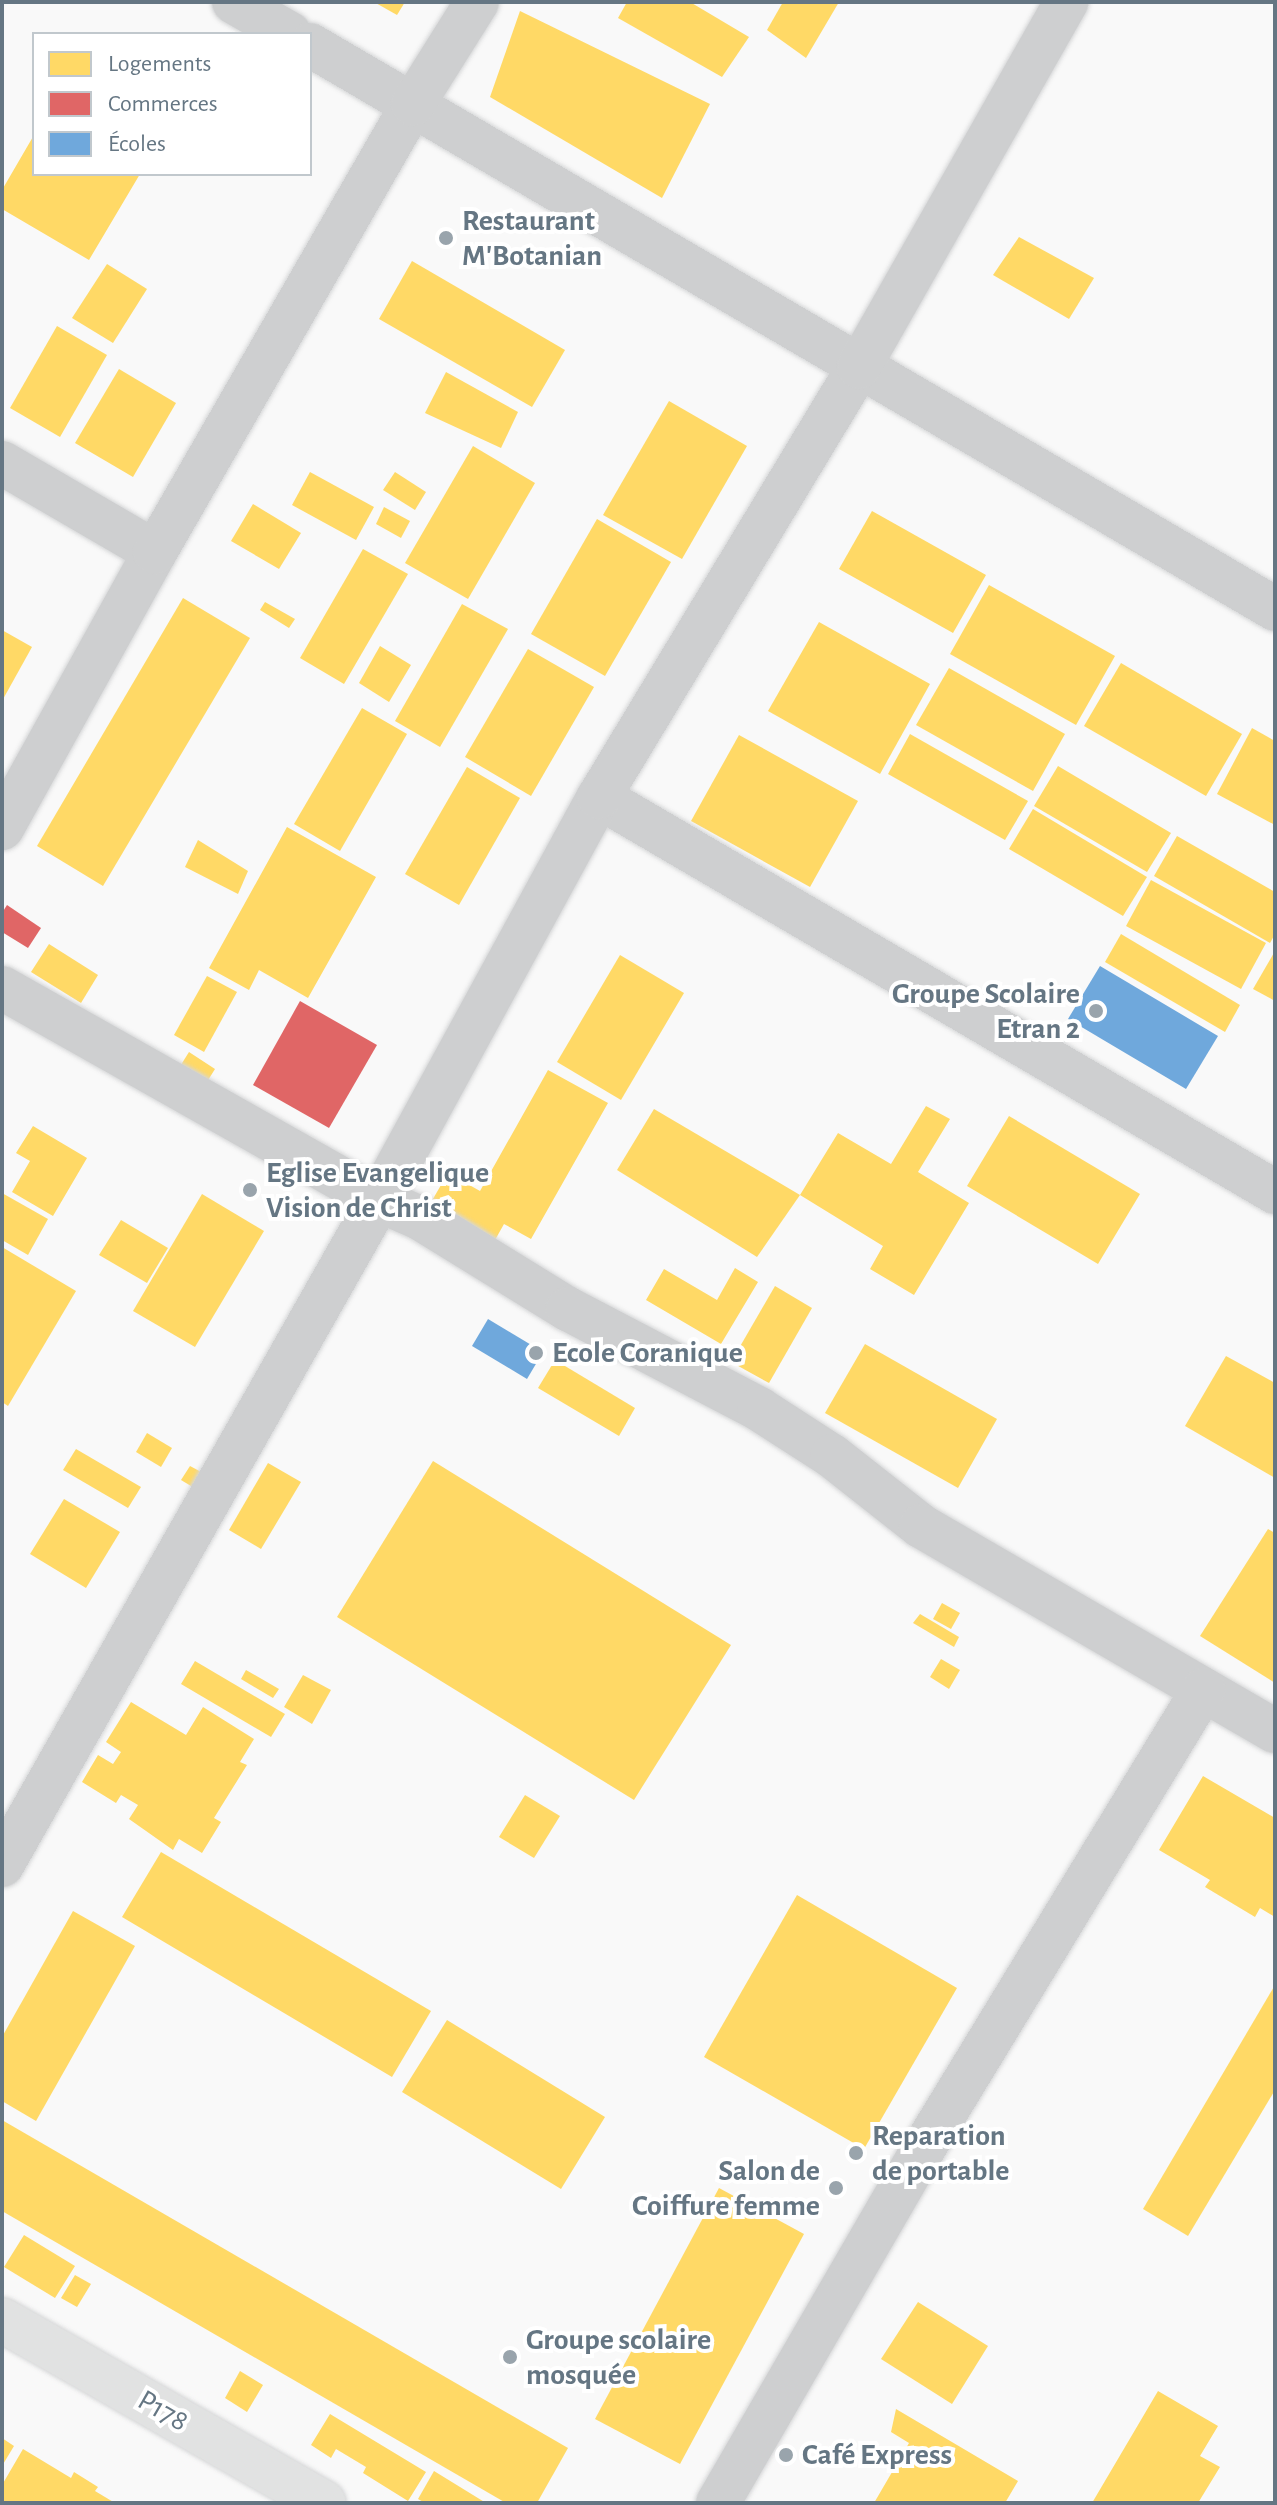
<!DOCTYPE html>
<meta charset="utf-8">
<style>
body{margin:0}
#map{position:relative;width:1277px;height:2505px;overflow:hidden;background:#f9f9f9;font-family:"Alegreya Sans",sans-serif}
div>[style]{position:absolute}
.homes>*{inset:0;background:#ffd966}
.shops>*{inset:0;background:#e06666}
.schools>*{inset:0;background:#6fa8dc}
.roads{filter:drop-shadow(0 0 2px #d5d6d7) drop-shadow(0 0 2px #d5d6d7)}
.street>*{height:44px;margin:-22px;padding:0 22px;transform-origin:22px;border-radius:22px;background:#cecfd0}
.secondary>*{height:44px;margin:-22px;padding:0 22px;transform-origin:22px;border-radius:22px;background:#e1e2e2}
.dots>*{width:22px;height:22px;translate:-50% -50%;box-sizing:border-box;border:4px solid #fff;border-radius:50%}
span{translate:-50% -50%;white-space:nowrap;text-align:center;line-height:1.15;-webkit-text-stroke:8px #fff;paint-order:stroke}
.poi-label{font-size:30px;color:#657683;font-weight:700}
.left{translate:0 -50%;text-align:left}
.right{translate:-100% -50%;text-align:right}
.street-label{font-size:30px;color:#657683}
.frame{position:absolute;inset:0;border:4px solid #657683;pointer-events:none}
.legend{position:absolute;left:32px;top:32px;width:280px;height:144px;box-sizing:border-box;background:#fff;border:2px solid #c1c8cd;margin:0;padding:10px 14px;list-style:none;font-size:24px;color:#657683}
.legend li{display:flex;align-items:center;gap:16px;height:40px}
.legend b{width:40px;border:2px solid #c1c8cd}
</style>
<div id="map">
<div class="homes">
<i style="clip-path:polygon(374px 2px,405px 2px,397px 15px)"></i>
<i style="clip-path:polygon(627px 2px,690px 2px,749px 37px,722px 77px,618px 18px)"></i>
<i style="clip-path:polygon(783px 2px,839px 2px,806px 58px,767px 30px)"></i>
<i style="clip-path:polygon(520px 11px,710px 104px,662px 198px,490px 97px)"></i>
<i style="clip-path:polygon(34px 135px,34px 174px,140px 174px,89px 260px,2px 209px,2px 190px)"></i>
<i style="clip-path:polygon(1019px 237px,1094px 278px,1069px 319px,993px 275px)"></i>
<i style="clip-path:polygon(412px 261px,565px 350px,532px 407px,379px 319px)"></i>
<i style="clip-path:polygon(107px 264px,147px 289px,113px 343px,72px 318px)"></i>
<i style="clip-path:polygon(57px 326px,107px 355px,60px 437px,10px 408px)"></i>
<i style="clip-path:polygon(119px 369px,176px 403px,133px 477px,75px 443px)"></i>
<i style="clip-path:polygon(446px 372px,518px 412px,501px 448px,425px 413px)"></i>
<i style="clip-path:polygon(669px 401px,747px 446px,682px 559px,603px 515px)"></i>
<i style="clip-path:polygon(473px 446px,535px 483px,468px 599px,405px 563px)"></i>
<i style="clip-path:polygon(310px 472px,374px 507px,356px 540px,292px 505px)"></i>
<i style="clip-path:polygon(395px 472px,426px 492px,415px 510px,383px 490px)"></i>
<i style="clip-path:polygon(253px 504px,301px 533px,279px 569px,231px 541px)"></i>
<i style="clip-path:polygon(384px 507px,410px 521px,401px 538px,376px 524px)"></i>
<i style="clip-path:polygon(872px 511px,986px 575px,953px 633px,839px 569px)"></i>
<i style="clip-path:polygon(597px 519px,671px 562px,605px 676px,531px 634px)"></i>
<i style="clip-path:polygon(363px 549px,408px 574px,344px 684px,300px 658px)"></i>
<i style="clip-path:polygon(989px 585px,1115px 656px,1076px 725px,950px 654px)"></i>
<i style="clip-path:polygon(183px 598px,250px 638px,103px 886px,37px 846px)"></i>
<i style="clip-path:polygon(265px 602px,295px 619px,289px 628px,260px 610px)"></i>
<i style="clip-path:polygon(462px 604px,508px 629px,440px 747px,395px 721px)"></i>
<i style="clip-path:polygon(819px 622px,930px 684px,880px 774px,768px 711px)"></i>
<i style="clip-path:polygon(2px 630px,32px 647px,2px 701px)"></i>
<i style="clip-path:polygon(380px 646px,411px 665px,389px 702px,359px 683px)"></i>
<i style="clip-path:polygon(528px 649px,594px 687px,531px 796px,465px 757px)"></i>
<i style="clip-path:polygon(1121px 663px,1242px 734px,1206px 796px,1084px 726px)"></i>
<i style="clip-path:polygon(949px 668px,1065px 734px,1033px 791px,916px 725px)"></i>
<i style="clip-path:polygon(362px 708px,407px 734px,340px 851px,294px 824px)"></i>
<i style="clip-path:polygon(1252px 728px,1275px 741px,1275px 825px,1217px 794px)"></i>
<i style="clip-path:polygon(910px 734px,1028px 801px,1005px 840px,888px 774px)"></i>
<i style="clip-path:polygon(739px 735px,858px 801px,810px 887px,691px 821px)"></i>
<i style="clip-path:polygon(1058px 766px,1171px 833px,1147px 872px,1034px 806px)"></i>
<i style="clip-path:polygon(467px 767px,520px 798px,459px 905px,405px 874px)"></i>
<i style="clip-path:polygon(1033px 809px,1147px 877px,1123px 916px,1009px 849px)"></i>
<i style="clip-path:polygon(287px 827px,376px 877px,308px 998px,259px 970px,249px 990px,209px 968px)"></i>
<i style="clip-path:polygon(1177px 836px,1275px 892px,1275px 934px,1270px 943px,1154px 876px)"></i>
<i style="clip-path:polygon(198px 840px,248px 871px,238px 894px,185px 867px)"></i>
<i style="clip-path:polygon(1151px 880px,1266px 943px,1241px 989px,1126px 926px)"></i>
<i style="clip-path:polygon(1121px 934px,1240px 1005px,1225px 1032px,1105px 962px)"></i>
<i style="clip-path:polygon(49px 944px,98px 975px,81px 1003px,31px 972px)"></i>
<i style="clip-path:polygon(1275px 951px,1275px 1001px,1253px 989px)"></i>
<i style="clip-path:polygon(620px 955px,684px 993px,621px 1100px,557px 1062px)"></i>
<i style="clip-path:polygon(207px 976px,237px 992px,204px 1052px,174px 1035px)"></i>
<i style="clip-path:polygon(189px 1052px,215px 1069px,200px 1093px,174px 1076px)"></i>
<i style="clip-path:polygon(548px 1070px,608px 1103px,531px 1239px,504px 1224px,495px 1240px,430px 1204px,448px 1173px,480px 1191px)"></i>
<i style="clip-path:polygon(926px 1106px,950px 1119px,918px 1172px,969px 1203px,914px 1295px,870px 1269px,883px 1246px,800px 1195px,838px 1133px,891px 1164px)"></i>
<i style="clip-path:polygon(654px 1109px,800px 1195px,757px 1257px,617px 1170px)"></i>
<i style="clip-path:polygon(1009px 1116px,1140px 1194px,1098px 1264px,967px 1186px)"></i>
<i style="clip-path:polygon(33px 1126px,87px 1158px,53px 1216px,12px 1192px,30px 1161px,16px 1153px)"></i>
<i style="clip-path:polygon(2px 1193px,48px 1219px,28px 1255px,2px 1240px)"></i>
<i style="clip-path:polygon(202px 1194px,264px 1231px,195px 1347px,133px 1311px)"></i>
<i style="clip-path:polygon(121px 1220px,168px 1248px,147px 1283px,99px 1255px)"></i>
<i style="clip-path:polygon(2px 1247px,76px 1291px,8px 1406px,2px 1402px)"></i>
<i style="clip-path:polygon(735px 1268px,758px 1282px,721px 1344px,646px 1300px,664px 1269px,717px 1300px)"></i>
<i style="clip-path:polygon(775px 1286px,812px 1308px,769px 1383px,731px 1362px)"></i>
<i style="clip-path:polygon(865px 1344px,997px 1419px,958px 1488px,825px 1413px)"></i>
<i style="clip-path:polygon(1226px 1356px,1275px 1383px,1275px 1478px,1185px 1426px)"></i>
<i style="clip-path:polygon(555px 1360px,635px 1408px,619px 1436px,538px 1388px)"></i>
<i style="clip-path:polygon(147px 1433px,172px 1448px,161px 1467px,136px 1452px)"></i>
<i style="clip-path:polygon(76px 1449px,141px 1487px,128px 1508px,63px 1470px)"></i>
<i style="clip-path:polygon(433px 1461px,731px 1645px,634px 1800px,337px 1617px)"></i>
<i style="clip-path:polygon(268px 1463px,301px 1482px,261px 1549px,229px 1530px)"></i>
<i style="clip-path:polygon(190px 1466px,205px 1474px,196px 1489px,181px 1480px)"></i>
<i style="clip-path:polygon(64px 1499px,120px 1532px,86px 1588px,30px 1554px)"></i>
<i style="clip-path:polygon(1268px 1529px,1275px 1533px,1275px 1683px,1200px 1636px)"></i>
<i style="clip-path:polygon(942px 1603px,960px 1613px,951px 1629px,933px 1619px)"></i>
<i style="clip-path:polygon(920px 1614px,959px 1637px,954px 1647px,913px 1623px)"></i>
<i style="clip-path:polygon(941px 1659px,960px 1670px,949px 1689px,930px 1677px)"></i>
<i style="clip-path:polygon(195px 1661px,285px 1714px,271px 1737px,181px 1684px)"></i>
<i style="clip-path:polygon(246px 1670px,279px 1689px,273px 1698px,241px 1679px)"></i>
<i style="clip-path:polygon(303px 1675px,331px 1690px,312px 1724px,284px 1707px)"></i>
<i style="clip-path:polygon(131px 1702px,186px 1735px,203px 1707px,254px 1739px,240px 1762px,247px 1765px,214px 1818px,221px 1822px,202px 1853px,179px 1839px,173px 1850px,129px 1819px,138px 1805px,121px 1795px,116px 1803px,82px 1782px,98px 1755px,113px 1764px,121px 1752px,106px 1742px)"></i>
<i style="clip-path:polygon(1203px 1776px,1275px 1818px,1275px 1917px,1260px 1908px,1255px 1917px,1205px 1887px,1210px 1880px,1159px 1850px)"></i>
<i style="clip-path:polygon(525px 1795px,560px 1816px,534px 1858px,499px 1837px)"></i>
<i style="clip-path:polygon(161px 1852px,431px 2011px,392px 2077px,122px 1917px)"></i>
<i style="clip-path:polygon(797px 1895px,957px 1988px,864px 2149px,704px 2057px)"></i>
<i style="clip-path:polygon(73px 1911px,135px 1946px,36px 2121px,2px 2101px,2px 2037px)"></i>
<i style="clip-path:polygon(1275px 1985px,1275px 2090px,1188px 2236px,1143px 2209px)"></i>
<i style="clip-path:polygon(447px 2020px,605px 2117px,561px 2189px,402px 2092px)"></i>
<i style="clip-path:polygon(2px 2120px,568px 2448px,537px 2503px,506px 2503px,2px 2211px)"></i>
<i style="clip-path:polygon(719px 2188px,804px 2234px,680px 2464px,595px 2419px)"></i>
<i style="clip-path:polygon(24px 2235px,75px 2266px,55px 2298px,4px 2267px)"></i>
<i style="clip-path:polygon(75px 2275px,91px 2284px,77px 2307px,61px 2298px)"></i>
<i style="clip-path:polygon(918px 2302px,988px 2346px,952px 2404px,881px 2359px)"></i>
<i style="clip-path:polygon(240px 2371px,263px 2385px,247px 2412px,225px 2398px)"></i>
<i style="clip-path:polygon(1158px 2391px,1218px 2426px,1200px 2456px,1220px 2467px,1198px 2503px,1092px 2503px)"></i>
<i style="clip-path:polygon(896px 2409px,1018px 2481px,1005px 2503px,874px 2503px,909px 2443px,891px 2432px)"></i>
<i style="clip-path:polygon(330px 2414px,426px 2472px,408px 2501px,363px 2473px,366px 2467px,336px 2449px,331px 2458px,311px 2445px)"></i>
<i style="clip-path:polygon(2px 2438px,14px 2446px,2px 2466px)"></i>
<i style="clip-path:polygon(23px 2449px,71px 2478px,74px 2472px,98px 2487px,95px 2491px,115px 2503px,2px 2503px,2px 2485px)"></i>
<i style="clip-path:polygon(434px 2471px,486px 2503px,425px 2503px,418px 2499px)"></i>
</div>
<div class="shops">
<i style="clip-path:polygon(7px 905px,41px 928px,28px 948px,2px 932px,2px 913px)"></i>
<i style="clip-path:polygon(300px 1001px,377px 1045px,329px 1128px,253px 1085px)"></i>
</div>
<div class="schools">
<i style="clip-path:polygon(1100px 966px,1218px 1036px,1186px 1089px,1068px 1019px)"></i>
<i style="clip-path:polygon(488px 1319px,543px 1352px,527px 1379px,472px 1346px)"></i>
</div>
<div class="roads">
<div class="street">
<i style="left:234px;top:2px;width:64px;rotate:29.7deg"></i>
<i style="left:310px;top:45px;width:1118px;rotate:30.3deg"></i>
<i style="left:2px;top:463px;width:177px;rotate:30.2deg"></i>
<i style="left:599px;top:797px;width:783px;rotate:30.3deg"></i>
<i style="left:2px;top:828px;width:316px;rotate:-61deg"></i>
<i style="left:155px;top:552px;width:517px;rotate:-60.06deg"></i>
<i style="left:413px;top:104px;width:120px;rotate:-57.9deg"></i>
<i style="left:2px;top:988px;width:433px;rotate:29.4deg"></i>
<i style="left:379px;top:1200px;width:45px;rotate:23.7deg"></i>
<i style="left:420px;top:1218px;width:174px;rotate:31.6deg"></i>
<i style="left:568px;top:1309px;width:216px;rotate:27.6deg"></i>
<i style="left:759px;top:1409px;width:87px;rotate:32.8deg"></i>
<i style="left:832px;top:1456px;width:113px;rotate:38.2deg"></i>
<i style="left:921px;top:1526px;width:409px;rotate:30.1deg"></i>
<i style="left:2px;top:1865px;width:764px;rotate:-60.45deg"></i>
<i style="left:379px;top:1200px;width:459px;rotate:-61.4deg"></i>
<i style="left:599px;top:797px;width:502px;rotate:-58.84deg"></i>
<i style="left:859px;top:367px;width:420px;rotate:-60.4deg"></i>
<i style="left:718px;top:2503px;width:401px;rotate:-59.9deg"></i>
<i style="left:919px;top:2156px;width:546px;rotate:-58.64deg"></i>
</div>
<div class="secondary">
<i style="left:2px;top:2320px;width:370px;rotate:29.6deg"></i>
</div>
</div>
<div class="dots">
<i style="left:446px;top:238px;background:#99a4ac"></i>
<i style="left:1096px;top:1011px;background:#99a4ac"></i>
<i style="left:250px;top:1190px;background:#99a4ac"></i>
<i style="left:536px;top:1353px;background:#99a4ac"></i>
<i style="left:856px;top:2153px;background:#99a4ac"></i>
<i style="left:836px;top:2188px;background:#99a4ac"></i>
<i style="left:510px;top:2357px;background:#99a4ac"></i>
<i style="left:786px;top:2455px;background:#99a4ac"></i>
</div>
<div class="poi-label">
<span class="left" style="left:462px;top:238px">Restaurant<br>M'Botanian</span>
<span class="right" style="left:1080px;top:1011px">Groupe Scolaire<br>Etran 2</span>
<span class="left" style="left:266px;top:1190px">Eglise Evangelique<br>Vision de Christ</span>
<span class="left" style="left:552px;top:1353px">Ecole Coranique</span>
<span class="left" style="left:872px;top:2153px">Reparation<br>de portable</span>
<span class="right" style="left:820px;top:2188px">Salon de<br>Coiffure femme</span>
<span class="left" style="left:526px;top:2357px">Groupe scolaire<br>mosquée</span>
<span class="left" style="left:802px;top:2455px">Café Express</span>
</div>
<div class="street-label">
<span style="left:163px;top:2411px;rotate:30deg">P178</span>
</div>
<div class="frame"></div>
<ul class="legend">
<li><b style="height:22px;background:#ffd966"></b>Logements</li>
<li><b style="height:22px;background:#e06666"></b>Commerces</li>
<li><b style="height:22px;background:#6fa8dc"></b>Écoles</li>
</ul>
</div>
